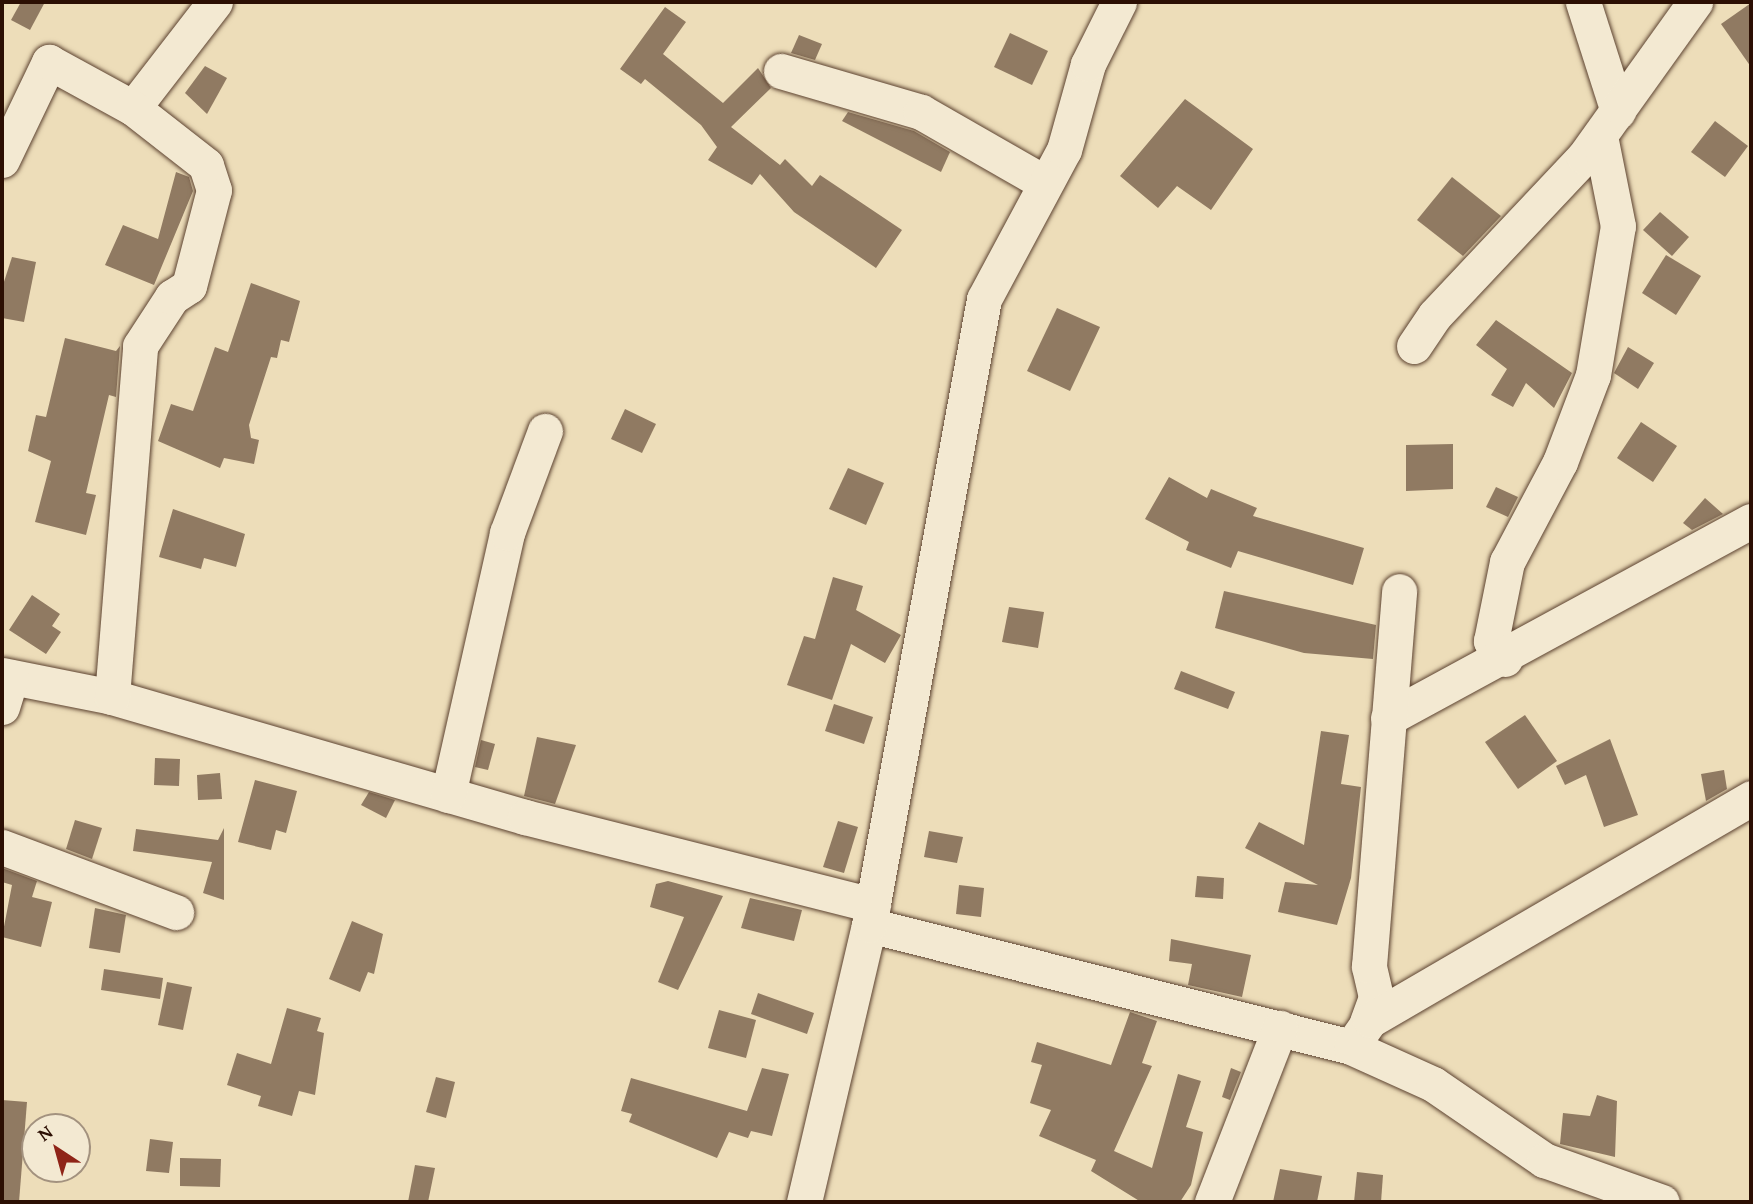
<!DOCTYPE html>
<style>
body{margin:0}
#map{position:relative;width:1753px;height:1204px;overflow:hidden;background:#edddb9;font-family:"Gentium Book Plus",serif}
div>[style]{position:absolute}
.building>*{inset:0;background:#907a62}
.roads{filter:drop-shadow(0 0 2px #5c4230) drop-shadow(0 0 2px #5c4230)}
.minor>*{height:35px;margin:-17.5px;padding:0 17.5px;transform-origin:17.5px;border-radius:17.5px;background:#f3e9d2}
span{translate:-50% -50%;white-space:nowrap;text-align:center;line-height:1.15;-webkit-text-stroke:5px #f3e9d2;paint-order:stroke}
.frame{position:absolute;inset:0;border:4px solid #2c0f03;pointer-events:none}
.north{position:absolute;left:21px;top:1113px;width:70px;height:70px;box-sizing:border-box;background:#f3e9d2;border:2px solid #a3927f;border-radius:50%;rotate:324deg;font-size:19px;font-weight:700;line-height:28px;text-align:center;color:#2c0f03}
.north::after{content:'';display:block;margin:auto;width:24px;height:32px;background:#8f2418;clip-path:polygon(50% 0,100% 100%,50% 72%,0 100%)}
</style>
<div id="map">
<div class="building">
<i style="clip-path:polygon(21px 2px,45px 2px,30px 30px,11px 20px)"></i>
<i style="clip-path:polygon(1751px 3px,1751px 67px,1721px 24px)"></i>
<i style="clip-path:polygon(665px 7px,686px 22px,663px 54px,723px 103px,758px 68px,771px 88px,731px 127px,780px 165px,785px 159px,812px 186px,820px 175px,902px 230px,876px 268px,794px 212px,760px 174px,752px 185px,708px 160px,717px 147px,701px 125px,645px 79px,641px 84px,620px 69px)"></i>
<i style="clip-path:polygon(1010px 33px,1048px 51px,1032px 85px,994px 67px)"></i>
<i style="clip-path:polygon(799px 35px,822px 44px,815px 60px,791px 53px)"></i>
<i style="clip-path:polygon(205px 66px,227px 78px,207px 114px,185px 93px)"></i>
<i style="clip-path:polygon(1185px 99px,1253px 149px,1211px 210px,1177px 186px,1158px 208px,1120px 176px)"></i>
<i style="clip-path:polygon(848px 112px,914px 131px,950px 152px,941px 172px,842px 121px)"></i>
<i style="clip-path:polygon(1715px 121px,1748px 146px,1725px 177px,1691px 152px)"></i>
<i style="clip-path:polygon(176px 172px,189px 177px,193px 191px,154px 285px,105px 265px,123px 225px,158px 239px)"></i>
<i style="clip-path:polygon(1452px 177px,1501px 216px,1463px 256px,1417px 220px)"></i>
<i style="clip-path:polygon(1660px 212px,1689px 237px,1672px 256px,1643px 230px)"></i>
<i style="clip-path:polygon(1666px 255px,1701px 276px,1676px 315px,1642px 293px)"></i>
<i style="clip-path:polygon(12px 257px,36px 262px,24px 322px,2px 318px,2px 288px)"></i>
<i style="clip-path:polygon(251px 283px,300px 301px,289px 342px,281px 340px,277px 358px,271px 357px,249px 425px,251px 438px,259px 440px,254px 464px,224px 458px,220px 468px,158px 441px,171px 404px,193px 411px,215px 347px,228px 352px)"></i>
<i style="clip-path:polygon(1057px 308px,1100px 327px,1070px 391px,1027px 371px)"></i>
<i style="clip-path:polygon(1496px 320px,1572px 373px,1554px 408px,1526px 383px,1513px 407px,1491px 395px,1507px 369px,1476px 345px)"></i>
<i style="clip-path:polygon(65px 338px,116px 351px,120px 346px,116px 397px,109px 395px,86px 493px,96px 495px,86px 535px,35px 522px,51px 461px,28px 451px,36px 415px,46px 417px)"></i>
<i style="clip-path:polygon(1628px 347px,1654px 363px,1638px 389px,1614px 373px)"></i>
<i style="clip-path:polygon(625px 409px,656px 424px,642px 453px,611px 439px)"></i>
<i style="clip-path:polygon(1641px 422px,1677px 446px,1653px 482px,1617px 458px)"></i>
<i style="clip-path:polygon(1453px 444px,1453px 489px,1406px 491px,1406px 445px)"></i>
<i style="clip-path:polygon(848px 468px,884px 483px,866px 525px,829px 509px)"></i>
<i style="clip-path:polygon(1169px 477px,1207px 498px,1211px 489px,1257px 508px,1253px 516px,1364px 548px,1353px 585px,1238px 551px,1231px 568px,1186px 550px,1189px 542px,1145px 519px)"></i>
<i style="clip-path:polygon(1496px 487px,1518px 497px,1508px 517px,1486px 507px)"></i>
<i style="clip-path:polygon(1705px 498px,1723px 514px,1692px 530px,1683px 523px)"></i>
<i style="clip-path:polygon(173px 509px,245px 534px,236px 567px,204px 558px,201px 569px,159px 557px)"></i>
<i style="clip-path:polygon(833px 577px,863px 586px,856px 610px,901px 635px,885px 663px,851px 644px,832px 700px,787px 685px,804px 636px,815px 639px)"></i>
<i style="clip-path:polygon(1224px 591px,1376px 625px,1373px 659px,1304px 653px,1215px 628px)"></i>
<i style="clip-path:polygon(32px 595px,60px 614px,52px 626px,61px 632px,46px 654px,9px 630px)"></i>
<i style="clip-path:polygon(1009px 607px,1044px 612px,1038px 648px,1002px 642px)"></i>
<i style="clip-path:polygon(1181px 671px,1235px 692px,1228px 709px,1174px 689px)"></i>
<i style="clip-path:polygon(834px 704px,873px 717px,864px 744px,825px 731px)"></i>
<i style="clip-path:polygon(1525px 715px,1557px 761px,1518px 789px,1485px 742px)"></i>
<i style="clip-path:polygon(1321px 731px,1349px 735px,1341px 784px,1361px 787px,1351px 878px,1337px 925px,1278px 912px,1285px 882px,1318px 885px,1245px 848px,1259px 822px,1304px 845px)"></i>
<i style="clip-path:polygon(537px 737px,576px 745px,555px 804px,524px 796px)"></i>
<i style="clip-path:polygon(1610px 739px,1638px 815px,1604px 827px,1586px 775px,1565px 785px,1556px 766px)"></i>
<i style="clip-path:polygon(481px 740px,495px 744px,488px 770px,475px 767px)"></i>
<i style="clip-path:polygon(155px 758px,180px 759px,179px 786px,154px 785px)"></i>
<i style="clip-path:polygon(1724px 770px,1727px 789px,1706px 801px,1701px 774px)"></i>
<i style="clip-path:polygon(220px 773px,222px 799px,198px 800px,197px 775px)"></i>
<i style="clip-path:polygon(255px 780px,297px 791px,286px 833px,276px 830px,271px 850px,238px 842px)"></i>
<i style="clip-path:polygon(369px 792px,395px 800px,386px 818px,361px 805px)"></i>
<i style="clip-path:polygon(75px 820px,102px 828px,92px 859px,66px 849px)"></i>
<i style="clip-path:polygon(838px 821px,858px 827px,844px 873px,823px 867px)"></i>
<i style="clip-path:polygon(224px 828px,224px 900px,203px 893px,212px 862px,133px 851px,136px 829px,218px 840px)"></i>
<i style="clip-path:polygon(929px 831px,963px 837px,957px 863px,924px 857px)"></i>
<i style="clip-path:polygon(2px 868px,37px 881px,32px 897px,52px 902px,41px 947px,2px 937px,12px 885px,2px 882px)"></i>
<i style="clip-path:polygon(1197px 876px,1224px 878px,1223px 899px,1195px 897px)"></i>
<i style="clip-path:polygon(668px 881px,723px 896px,678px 990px,658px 982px,684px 917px,650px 907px,656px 884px)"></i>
<i style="clip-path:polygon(959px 885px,984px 888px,981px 917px,956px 914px)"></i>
<i style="clip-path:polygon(750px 898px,802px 910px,794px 941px,741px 928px)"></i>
<i style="clip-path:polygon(95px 908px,126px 915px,120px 953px,89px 948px)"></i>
<i style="clip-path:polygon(352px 921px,383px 934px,374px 974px,368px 972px,360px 992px,329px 979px)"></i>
<i style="clip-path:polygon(1171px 939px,1251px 955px,1242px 997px,1188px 985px,1192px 964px,1169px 961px)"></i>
<i style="clip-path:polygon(104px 969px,163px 978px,160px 999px,101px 990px)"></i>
<i style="clip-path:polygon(167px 982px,192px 987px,183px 1030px,158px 1025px)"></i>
<i style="clip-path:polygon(758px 993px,814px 1013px,807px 1034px,751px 1014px)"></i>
<i style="clip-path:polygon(287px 1008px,321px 1018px,317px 1031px,324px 1033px,315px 1095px,299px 1091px,292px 1116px,258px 1106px,261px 1096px,227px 1085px,237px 1053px,271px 1064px)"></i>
<i style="clip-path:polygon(719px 1010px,756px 1020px,746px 1058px,708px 1048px)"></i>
<i style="clip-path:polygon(1130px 1012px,1157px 1021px,1142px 1063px,1152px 1066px,1114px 1151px,1152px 1168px,1178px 1074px,1201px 1081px,1186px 1127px,1203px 1132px,1191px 1185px,1180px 1202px,1141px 1202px,1091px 1171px,1096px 1160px,1039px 1136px,1051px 1110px,1030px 1103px,1042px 1065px,1031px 1062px,1037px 1042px,1111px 1065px)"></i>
<i style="clip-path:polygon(762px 1068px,789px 1074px,772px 1136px,751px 1131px,748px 1138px,729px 1132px,717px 1158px,629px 1122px,632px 1114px,621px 1111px,631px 1078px,747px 1111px)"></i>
<i style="clip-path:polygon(1231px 1068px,1241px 1072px,1230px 1100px,1222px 1097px)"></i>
<i style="clip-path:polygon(436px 1077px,455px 1082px,446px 1118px,426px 1112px)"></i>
<i style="clip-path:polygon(1597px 1095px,1617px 1101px,1615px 1157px,1560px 1144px,1563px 1113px,1590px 1116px)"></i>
<i style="clip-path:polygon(2px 1100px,27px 1102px,19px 1202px,2px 1202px)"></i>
<i style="clip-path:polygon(150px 1139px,173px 1142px,169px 1173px,146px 1171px)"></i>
<i style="clip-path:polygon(180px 1158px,221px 1159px,220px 1187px,180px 1186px)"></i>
<i style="clip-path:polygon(415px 1165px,435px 1168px,428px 1202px,408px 1202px)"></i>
<i style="clip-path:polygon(1280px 1169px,1322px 1176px,1317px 1202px,1273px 1202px)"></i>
<i style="clip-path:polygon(1357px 1172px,1383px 1175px,1381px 1202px,1354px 1202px)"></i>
</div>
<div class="roads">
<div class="minor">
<i style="left:1583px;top:2px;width:115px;rotate:72.3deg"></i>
<i style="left:781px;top:71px;width:146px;rotate:16.3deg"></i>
<i style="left:921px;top:112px;width:143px;rotate:29.8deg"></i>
<i style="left:2px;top:160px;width:109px;rotate:-64.4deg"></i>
<i style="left:49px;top:62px;width:96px;rotate:28.7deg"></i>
<i style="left:133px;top:108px;width:134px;rotate:-52.3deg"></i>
<i style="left:1414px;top:346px;width:37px;rotate:-56deg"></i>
<i style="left:1435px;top:315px;width:217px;rotate:-46.7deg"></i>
<i style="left:1584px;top:157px;width:191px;rotate:-54.4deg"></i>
<i style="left:1505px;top:659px;width:23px;rotate:-128deg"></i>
<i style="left:1491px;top:641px;width:81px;rotate:-78.6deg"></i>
<i style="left:1507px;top:562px;width:113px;rotate:-62.1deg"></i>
<i style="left:1560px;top:462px;width:93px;rotate:-69.2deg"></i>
<i style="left:1593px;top:375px;width:151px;rotate:-80.5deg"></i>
<i style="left:1618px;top:226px;width:92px;rotate:-101.3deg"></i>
<i style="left:2px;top:675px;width:112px;rotate:11.3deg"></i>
<i style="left:112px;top:697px;width:430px;rotate:16.2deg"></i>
<i style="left:525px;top:817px;width:359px;rotate:14.2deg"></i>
<i style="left:112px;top:697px;width:352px;rotate:-85.4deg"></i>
<i style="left:140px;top:346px;width:59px;rotate:-56.9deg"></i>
<i style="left:172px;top:297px;width:20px;rotate:-33deg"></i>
<i style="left:189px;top:286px;width:99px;rotate:-75.4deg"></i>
<i style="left:214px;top:190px;width:26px;rotate:-108deg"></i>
<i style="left:206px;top:165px;width:93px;rotate:-142deg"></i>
<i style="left:2px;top:707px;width:31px;rotate:-73deg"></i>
<i style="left:1388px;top:718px;width:413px;rotate:-28.5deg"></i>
<i style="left:448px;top:795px;width:269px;rotate:-77.3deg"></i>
<i style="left:507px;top:533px;width:109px;rotate:-69.6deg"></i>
<i style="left:2px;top:847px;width:186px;rotate:20.5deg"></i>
<i style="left:869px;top:925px;width:497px;rotate:14.2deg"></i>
<i style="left:1351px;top:1047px;width:90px;rotate:24.3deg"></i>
<i style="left:1433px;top:1084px;width:135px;rotate:34.4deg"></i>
<i style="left:1544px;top:1160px;width:125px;rotate:19.6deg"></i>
<i style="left:1367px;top:1022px;width:27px;rotate:-70deg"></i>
<i style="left:1376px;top:997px;width:32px;rotate:-103deg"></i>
<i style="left:1369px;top:966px;width:376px;rotate:-85.4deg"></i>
<i style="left:1351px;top:1047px;width:33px;rotate:-55deg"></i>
<i style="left:1370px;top:1020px;width:441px;rotate:-30.2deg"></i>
<i style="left:804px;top:1202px;width:285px;rotate:-76.8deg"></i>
<i style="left:869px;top:925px;width:636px;rotate:-79.59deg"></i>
<i style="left:984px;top:299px;width:169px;rotate:-61.8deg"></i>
<i style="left:1064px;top:150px;width:89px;rotate:-74.4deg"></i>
<i style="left:1088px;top:64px;width:69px;rotate:-63.4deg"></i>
<i style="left:1212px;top:1202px;width:187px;rotate:-68.7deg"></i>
</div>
</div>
<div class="frame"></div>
<div class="north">N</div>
</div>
